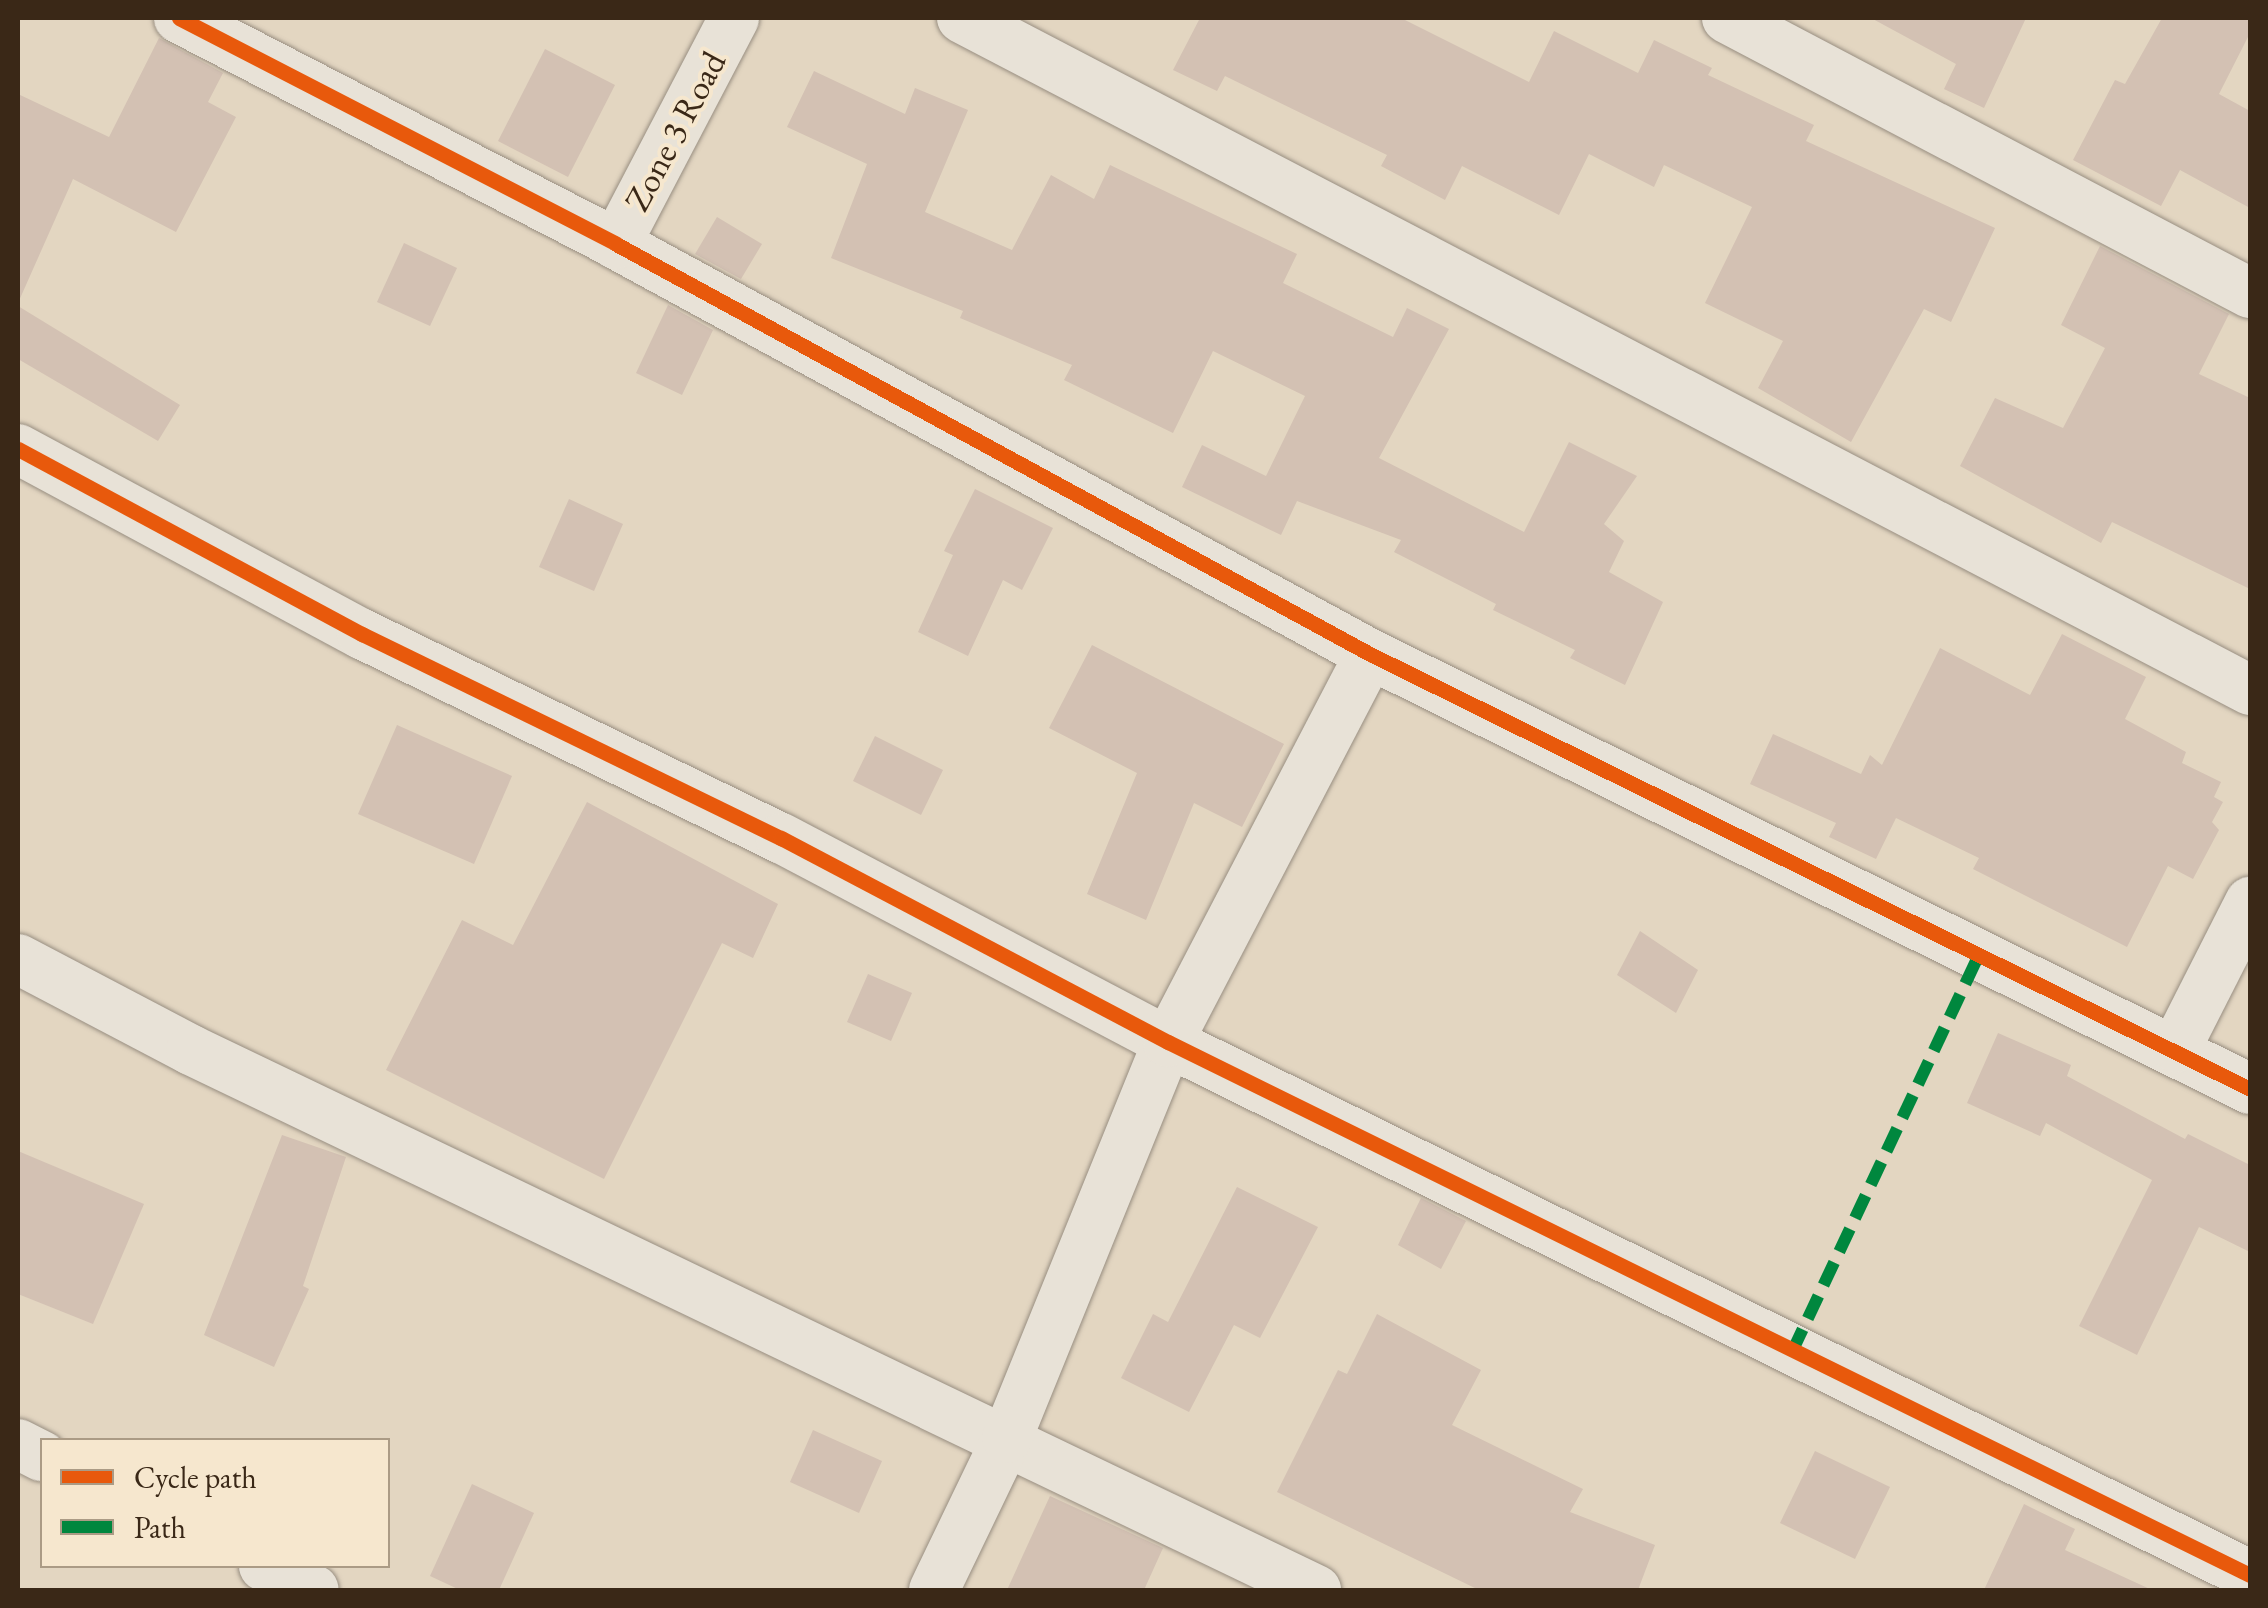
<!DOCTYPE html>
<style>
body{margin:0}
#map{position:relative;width:2268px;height:1608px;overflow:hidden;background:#e3d6c1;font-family:"EB Garamond",serif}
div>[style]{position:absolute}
.building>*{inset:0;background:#d3c1b3}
.roads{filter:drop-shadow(0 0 2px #988e81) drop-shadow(0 0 2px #988e81)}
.street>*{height:50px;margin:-25px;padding:0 25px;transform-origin:25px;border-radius:25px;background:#e8e2d7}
.quiet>*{height:12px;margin-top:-6px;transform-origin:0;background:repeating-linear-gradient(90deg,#00873e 0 25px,transparent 0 37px)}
.cycleway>*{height:15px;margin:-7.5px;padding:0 7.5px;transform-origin:7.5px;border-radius:7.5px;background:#e8590c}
span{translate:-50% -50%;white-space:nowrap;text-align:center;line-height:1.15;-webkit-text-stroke:8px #f6e7ce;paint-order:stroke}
.street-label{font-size:35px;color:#3a2817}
.frame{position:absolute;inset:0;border:20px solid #3a2817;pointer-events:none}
.legend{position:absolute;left:40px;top:1438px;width:350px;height:130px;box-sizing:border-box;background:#f6e7ce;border:2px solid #ab9b85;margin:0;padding:12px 18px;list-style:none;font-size:30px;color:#3a2817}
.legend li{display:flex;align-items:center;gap:20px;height:50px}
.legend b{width:50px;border:2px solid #ab9b85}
</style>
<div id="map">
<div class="building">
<i style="clip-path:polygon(1200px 18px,1401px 18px,1529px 82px,1554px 31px,1638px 73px,1654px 40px,1712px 68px,1708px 75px,1814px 125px,1806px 141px,1995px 228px,1951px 322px,1924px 309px,1851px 442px,1758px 388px,1783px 341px,1705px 303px,1752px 207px,1664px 165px,1654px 187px,1589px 154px,1559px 215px,1462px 166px,1445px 200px,1381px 166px,1387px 155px,1225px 76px,1217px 91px,1173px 70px)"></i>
<i style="clip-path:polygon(1871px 18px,2026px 18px,1984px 108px,1944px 89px,1956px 64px)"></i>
<i style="clip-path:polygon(2162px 18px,2250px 18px,2250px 33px,2219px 94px,2250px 111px,2250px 208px,2180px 170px,2161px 206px,2073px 160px,2115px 80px,2125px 84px)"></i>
<i style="clip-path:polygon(159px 38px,223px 73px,208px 102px,236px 117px,176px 232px,73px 179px,18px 303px,18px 94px,109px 137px)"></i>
<i style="clip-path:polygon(545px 49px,615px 85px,568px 177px,498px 141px)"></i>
<i style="clip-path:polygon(814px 71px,905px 114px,915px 88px,968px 110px,925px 212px,1012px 250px,1051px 175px,1094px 199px,1110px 165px,1297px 254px,1283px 283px,1393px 337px,1407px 308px,1449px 329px,1379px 458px,1524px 532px,1569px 442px,1637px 476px,1604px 524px,1624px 541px,1609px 572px,1663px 602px,1625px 685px,1570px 658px,1575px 650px,1493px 610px,1496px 604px,1394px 552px,1401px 540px,1297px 501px,1281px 535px,1182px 487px,1202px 445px,1266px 476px,1305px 396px,1213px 351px,1173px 433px,1064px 380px,1072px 365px,960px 318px,963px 311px,831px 258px,867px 164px,787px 127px)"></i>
<i style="clip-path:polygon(717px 217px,762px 244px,741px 279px,695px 254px)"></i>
<i style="clip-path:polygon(404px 243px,457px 268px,430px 326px,377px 302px)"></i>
<i style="clip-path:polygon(2100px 246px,2229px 314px,2199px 374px,2250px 398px,2250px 589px,2112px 522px,2101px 543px,1960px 466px,1995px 398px,2063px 428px,2105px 348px,2061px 325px)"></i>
<i style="clip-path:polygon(668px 305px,713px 330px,682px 395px,636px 373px)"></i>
<i style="clip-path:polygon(18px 306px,180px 405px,158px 441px,18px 359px)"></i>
<i style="clip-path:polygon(975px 489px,1053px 528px,1022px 590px,1003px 580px,968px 656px,918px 632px,953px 555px,944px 551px)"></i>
<i style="clip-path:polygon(569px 499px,623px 524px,594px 591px,539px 567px)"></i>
<i style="clip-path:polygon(2062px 634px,2146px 677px,2125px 719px,2186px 752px,2182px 763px,2221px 782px,2214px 797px,2223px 802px,2212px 822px,2219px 830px,2193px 879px,2168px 866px,2127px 947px,1973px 869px,1979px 858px,1896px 818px,1876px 859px,1829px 837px,1836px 823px,1750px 784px,1773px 734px,1861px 774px,1870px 755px,1882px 765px,1940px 648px,2030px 695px)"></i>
<i style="clip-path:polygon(1092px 645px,1284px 744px,1242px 827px,1194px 803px,1146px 920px,1087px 894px,1137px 773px,1049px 728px)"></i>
<i style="clip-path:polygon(397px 725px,512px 776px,474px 864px,358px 814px)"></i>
<i style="clip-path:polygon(875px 736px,943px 770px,921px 815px,853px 781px)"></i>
<i style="clip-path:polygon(587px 802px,778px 904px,753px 958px,722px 943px,604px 1179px,386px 1070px,462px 920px,513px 945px)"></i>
<i style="clip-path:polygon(1640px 931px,1698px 970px,1676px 1013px,1617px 975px)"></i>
<i style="clip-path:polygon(868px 974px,912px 993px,891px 1041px,847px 1022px)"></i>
<i style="clip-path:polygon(1998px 1033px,2071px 1065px,2067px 1076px,2185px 1139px,2188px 1134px,2250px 1165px,2250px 1252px,2199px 1227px,2137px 1355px,2079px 1326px,2152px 1180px,2046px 1123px,2040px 1136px,1967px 1103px)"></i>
<i style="clip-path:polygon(282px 1135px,346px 1157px,303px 1286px,309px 1289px,274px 1367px,204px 1335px)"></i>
<i style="clip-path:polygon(18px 1151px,144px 1204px,93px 1324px,18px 1294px)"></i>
<i style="clip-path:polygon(1237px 1187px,1318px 1227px,1260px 1338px,1234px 1325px,1189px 1412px,1121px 1378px,1153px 1314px,1168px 1322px)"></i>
<i style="clip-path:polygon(1421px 1198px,1466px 1221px,1441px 1269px,1398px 1245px)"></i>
<i style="clip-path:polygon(1377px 1314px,1481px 1370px,1452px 1425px,1583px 1489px,1570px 1512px,1655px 1545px,1638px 1590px,1479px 1590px,1277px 1492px,1338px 1370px,1347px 1374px)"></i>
<i style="clip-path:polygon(813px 1430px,882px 1461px,859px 1513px,790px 1482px)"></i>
<i style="clip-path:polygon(1815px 1451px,1890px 1487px,1855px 1559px,1780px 1523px)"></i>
<i style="clip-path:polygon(472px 1484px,534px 1513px,499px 1590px,460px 1590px,430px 1576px)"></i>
<i style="clip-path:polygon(1050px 1496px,1163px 1548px,1144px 1590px,1007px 1590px)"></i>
<i style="clip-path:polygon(2024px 1504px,2075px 1529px,2065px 1550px,2152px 1590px,1984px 1590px)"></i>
</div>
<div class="roads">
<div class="street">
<i style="left:179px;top:18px;width:492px;rotate:27.3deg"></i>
<i style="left:616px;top:244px;width:858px;rotate:28.54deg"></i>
<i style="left:1370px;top:654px;width:982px;rotate:26.3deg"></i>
<i style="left:962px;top:18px;width:1453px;rotate:27.55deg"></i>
<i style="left:1727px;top:18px;width:591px;rotate:27.74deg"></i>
<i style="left:616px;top:244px;width:255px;rotate:-62.4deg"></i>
<i style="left:18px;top:449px;width:391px;rotate:28.3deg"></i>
<i style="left:362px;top:634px;width:466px;rotate:26deg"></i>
<i style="left:781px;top:838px;width:437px;rotate:27.8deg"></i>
<i style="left:1168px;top:1042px;width:1206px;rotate:26.23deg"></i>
<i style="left:18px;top:959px;width:195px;rotate:27.7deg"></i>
<i style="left:191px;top:1050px;width:1248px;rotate:25.64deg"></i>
<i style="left:2176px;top:1048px;width:164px;rotate:-63.1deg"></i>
<i style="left:18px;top:1444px;width:27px;rotate:27deg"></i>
<i style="left:264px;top:1566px;width:55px;rotate:25.6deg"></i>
<i style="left:934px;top:1590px;width:169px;rotate:-64.3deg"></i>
<i style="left:1007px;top:1438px;width:427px;rotate:-67.9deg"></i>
<i style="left:1168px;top:1042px;width:437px;rotate:-62.5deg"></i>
</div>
</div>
<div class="quiet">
<i style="left:1792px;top:1352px;width:437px;rotate:-64.8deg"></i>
</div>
<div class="cycleway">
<i style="left:179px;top:18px;width:492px;rotate:27.3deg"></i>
<i style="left:616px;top:244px;width:858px;rotate:28.54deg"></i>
<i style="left:1370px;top:654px;width:982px;rotate:26.3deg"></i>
<i style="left:18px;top:449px;width:391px;rotate:28.3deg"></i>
<i style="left:362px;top:634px;width:466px;rotate:26deg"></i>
<i style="left:781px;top:838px;width:437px;rotate:27.8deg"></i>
<i style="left:1168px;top:1042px;width:1206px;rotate:26.23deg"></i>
</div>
<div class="street-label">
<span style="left:675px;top:131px;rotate:-62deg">Zone 3 Road</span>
</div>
<div class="frame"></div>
<ul class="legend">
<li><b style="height:12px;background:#e8590c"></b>Cycle path</li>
<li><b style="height:12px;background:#00873e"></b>Path</li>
</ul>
</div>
